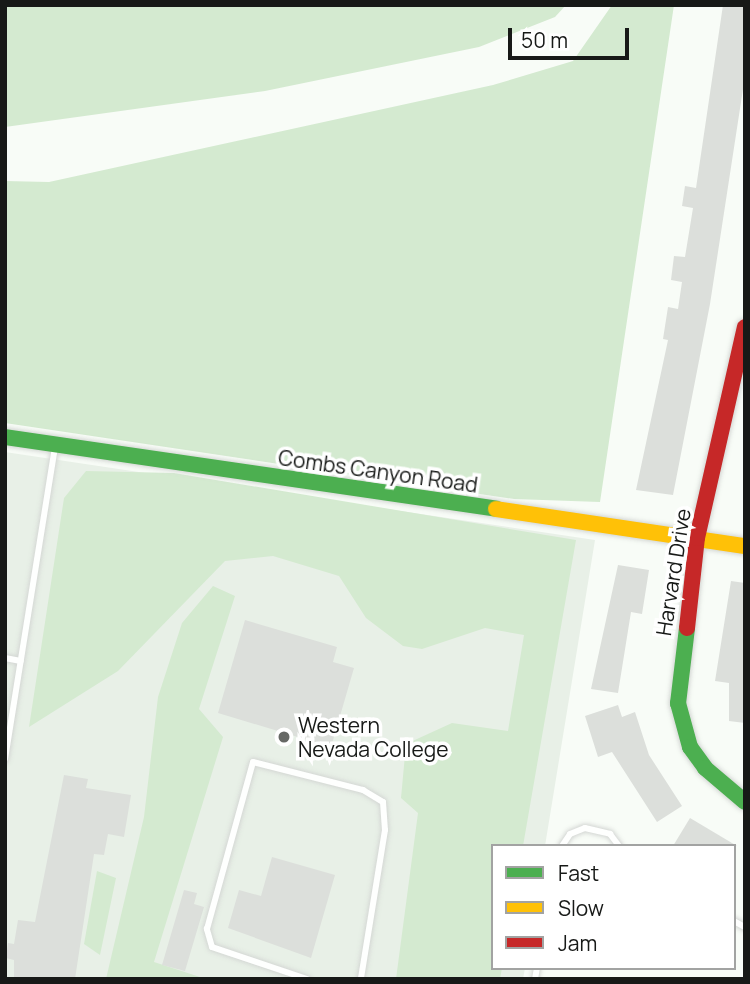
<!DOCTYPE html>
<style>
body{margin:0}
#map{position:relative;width:750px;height:984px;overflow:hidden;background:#f8fcf7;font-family:Manrope,sans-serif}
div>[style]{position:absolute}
.built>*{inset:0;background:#e8f0e7}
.green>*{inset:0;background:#d4ead0}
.building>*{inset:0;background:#dcdfdb}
.roads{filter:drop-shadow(0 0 2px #d4d7d4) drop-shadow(0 0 2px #d4d7d4)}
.lane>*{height:6px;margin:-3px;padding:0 3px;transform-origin:3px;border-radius:3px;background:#fefffe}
.fast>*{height:16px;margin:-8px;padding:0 8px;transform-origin:8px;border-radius:8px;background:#4caf50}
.slow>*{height:16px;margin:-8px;padding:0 8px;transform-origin:8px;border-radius:8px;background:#ffc107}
.jam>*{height:16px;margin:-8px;padding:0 8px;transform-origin:8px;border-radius:8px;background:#c62828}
.dots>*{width:19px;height:19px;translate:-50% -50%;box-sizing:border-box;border:4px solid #fff;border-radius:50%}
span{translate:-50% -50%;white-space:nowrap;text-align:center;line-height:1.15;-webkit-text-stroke:7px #fff;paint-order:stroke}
.street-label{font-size:21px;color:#171917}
.poi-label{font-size:21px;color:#171917}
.left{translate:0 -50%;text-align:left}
.frame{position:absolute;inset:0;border:7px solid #171917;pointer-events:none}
.legend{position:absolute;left:491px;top:844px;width:245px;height:126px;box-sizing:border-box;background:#fff;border:2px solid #a2a3a2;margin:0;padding:9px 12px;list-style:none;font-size:21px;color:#171917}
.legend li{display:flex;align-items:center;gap:14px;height:35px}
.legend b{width:35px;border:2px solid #a2a3a2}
.scale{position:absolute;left:508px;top:28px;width:121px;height:32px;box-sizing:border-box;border:4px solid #171917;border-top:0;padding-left:9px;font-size:21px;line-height:24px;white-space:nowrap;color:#171917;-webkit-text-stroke:5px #fff;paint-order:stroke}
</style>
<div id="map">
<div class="built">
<i style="clip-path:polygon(5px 452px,595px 540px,545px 846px,493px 846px,493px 968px,525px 968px,523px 979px,5px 979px)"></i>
</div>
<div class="green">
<i style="clip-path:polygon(5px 5px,566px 5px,555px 17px,479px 47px,265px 91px,5px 127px)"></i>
<i style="clip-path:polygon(612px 5px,674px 5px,600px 502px,514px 499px,5px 423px,5px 181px,49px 182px,493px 85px,573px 61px)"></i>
<i style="clip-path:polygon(86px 471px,174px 473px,576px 540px,523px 846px,493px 846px,493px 968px,502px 968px,500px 979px,396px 979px,418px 813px,401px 798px,406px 744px,452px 723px,508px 731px,524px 635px,485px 628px,422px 649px,403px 646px,366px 618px,339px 576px,273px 556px,225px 561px,118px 671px,29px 727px,64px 498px)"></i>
<i style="clip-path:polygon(213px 586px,235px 596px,199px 709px,223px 737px,154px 962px,206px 979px,106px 979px,144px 817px,158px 697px,182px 623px)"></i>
<i style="clip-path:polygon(97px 871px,116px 878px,100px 955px,84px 944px)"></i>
</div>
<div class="building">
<i style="clip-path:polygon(723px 5px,745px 5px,745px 76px,710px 304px,673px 495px,636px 490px,668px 340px,663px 339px,668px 307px,678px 309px,682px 282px,671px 280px,674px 256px,685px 257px,693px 208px,682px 206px,685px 186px,696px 188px)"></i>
<i style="clip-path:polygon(618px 565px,649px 570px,642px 614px,631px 612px,618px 693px,591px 689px)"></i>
<i style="clip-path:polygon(731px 581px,745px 583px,745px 723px,729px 721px,729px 683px,715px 681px)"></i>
<i style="clip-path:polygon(245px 620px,337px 647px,333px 662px,354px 668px,331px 747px,218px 713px)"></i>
<i style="clip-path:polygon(618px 705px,622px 717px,635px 712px,649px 755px,682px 806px,657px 822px,612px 752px,598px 757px,585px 716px)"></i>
<i style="clip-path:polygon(64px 775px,88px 779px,86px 788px,131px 795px,124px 837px,108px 834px,104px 855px,94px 854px,75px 979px,14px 979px,14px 960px,6px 958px,8px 943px,14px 944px,18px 920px,35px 922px)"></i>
<i style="clip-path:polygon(690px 818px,737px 846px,673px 846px)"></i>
<i style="clip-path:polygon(272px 857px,335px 875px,311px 958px,228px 928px,239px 890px,261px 896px)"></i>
<i style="clip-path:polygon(184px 890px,197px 893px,194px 904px,204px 907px,185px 971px,162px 965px)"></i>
</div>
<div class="roads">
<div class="lane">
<i style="left:5px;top:658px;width:16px;rotate:11deg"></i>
<i style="left:5px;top:759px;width:316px;rotate:-80.9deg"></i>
<i style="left:562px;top:846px;width:14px;rotate:-56deg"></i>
<i style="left:570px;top:834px;width:16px;rotate:-22deg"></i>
<i style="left:585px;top:828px;width:26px;rotate:13deg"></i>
<i style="left:610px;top:834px;width:15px;rotate:53deg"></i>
<i style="left:734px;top:921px;width:13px;rotate:29deg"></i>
<i style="left:307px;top:979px;width:100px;rotate:-161.4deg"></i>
<i style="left:212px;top:947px;width:19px;rotate:-106deg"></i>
<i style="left:207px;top:929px;width:173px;rotate:-74.6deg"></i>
<i style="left:253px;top:762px;width:114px;rotate:14.3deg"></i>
<i style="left:363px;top:790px;width:23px;rotate:31deg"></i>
<i style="left:383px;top:802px;width:28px;rotate:86deg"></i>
<i style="left:385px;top:830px;width:151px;rotate:99.2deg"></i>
<i style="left:535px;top:979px;width:11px;rotate:-80deg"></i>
</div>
<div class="fast">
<i style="left:5px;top:437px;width:496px;rotate:8.3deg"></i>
<i style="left:687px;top:628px;width:76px;rotate:96.8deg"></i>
<i style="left:678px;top:703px;width:46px;rotate:74.7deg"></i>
<i style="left:690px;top:747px;width:26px;rotate:54deg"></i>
<i style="left:705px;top:768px;width:52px;rotate:40.4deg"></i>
</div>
<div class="slow">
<i style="left:496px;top:509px;width:252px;rotate:8.5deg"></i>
</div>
<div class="jam">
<i style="left:687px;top:628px;width:91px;rotate:-83.7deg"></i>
<i style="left:697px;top:538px;width:216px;rotate:-77.2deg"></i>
</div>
</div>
<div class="dots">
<i style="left:284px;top:737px;background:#666865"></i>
</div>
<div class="street-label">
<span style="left:378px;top:471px;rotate:8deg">Combs Canyon Road</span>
<span style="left:673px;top:572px;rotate:-81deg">Harvard Drive</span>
</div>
<div class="poi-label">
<span class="left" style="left:298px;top:737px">Western<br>Nevada College</span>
</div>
<div class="frame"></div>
<ul class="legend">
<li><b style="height:9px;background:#4caf50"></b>Fast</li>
<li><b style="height:9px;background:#ffc107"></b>Slow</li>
<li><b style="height:9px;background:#c62828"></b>Jam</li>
</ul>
<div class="scale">50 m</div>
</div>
